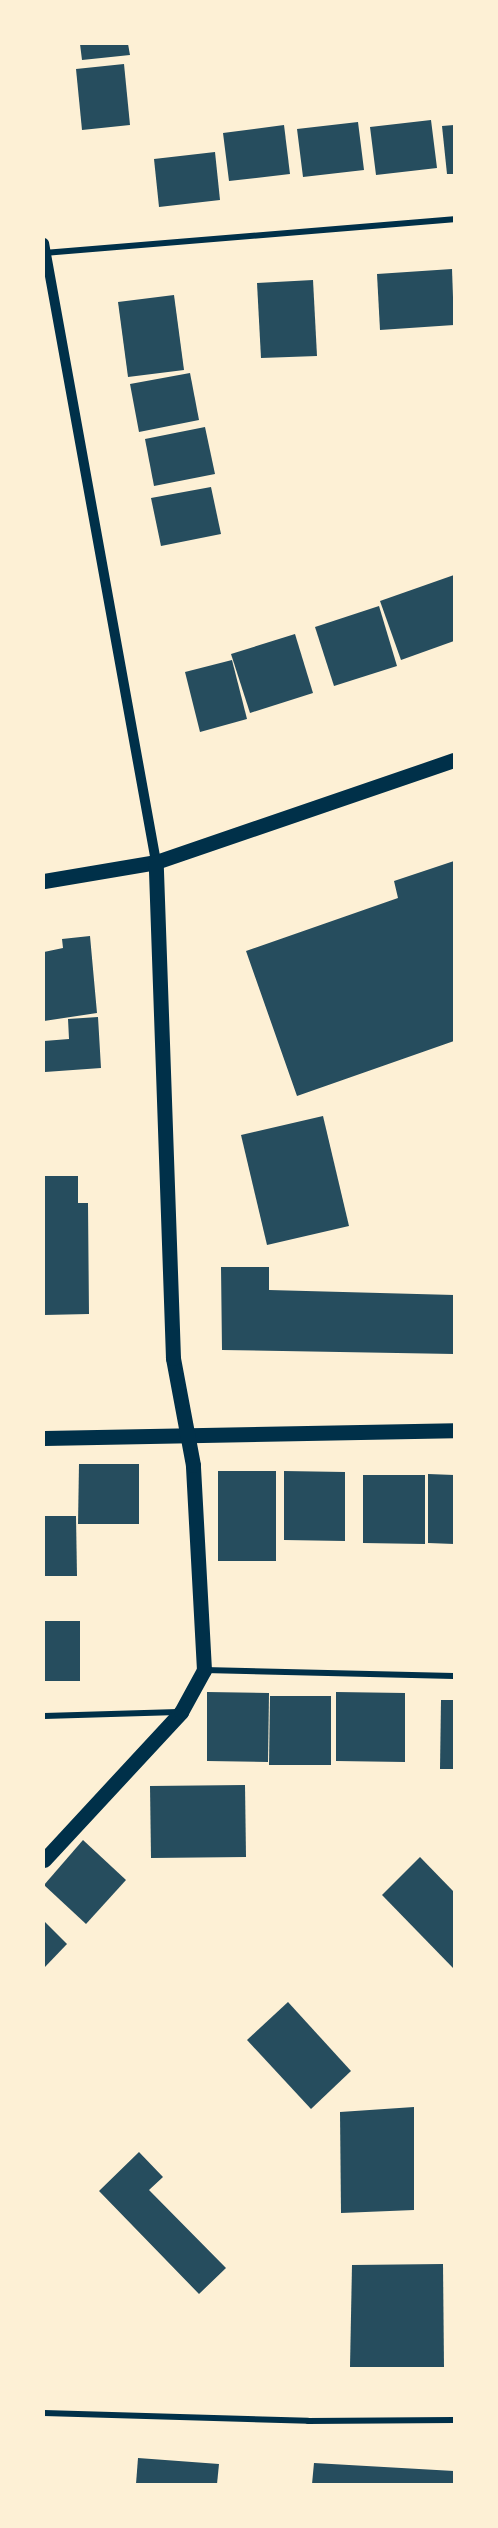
<!DOCTYPE html>
<style>
body{margin:0}
#map{position:relative;width:498px;height:2528px;overflow:hidden;background:#fdf0d5;font-family:Rubik,sans-serif}
div>[style]{position:absolute}
.building>*{inset:0;background:#264d5e}
.minor>*{height:6px;margin:-3px;padding:0 3px;transform-origin:3px;border-radius:3px;background:#003049}
.tertiary>*{height:10px;margin:-5px;padding:0 5px;transform-origin:5px;border-radius:5px;background:#003049}
.primary>*{height:15px;margin:-7.5px;padding:0 7.5px;transform-origin:7.5px;border-radius:7.5px;background:#003049}
span{translate:-50% -50%;white-space:nowrap;text-align:center;line-height:1.15;-webkit-text-stroke:4.5px #fdf0d5;paint-order:stroke}
.frame{position:absolute;inset:0;border:45px solid #fdf0d5;pointer-events:none}
</style>
<div id="map">
<div class="building">
<i style="clip-path:polygon(80px 44px,128px 44px,130px 55px,82px 60px)"></i>
<i style="clip-path:polygon(124px 64px,130px 125px,82px 130px,76px 69px)"></i>
<i style="clip-path:polygon(431px 120px,437px 168px,376px 175px,370px 127px)"></i>
<i style="clip-path:polygon(358px 122px,364px 170px,303px 177px,297px 129px)"></i>
<i style="clip-path:polygon(284px 125px,290px 174px,229px 181px,223px 133px)"></i>
<i style="clip-path:polygon(454px 125px,454px 174px,447px 174px,442px 126px)"></i>
<i style="clip-path:polygon(215px 152px,220px 200px,159px 207px,154px 159px)"></i>
<i style="clip-path:polygon(452px 269px,454px 325px,380px 330px,377px 274px)"></i>
<i style="clip-path:polygon(313px 280px,317px 356px,261px 358px,257px 283px)"></i>
<i style="clip-path:polygon(174px 295px,184px 370px,128px 377px,118px 302px)"></i>
<i style="clip-path:polygon(190px 373px,199px 420px,139px 432px,130px 384px)"></i>
<i style="clip-path:polygon(205px 427px,215px 474px,154px 486px,145px 439px)"></i>
<i style="clip-path:polygon(211px 487px,221px 534px,161px 546px,151px 498px)"></i>
<i style="clip-path:polygon(454px 575px,454px 641px,401px 660px,380px 601px)"></i>
<i style="clip-path:polygon(379px 606px,397px 666px,334px 686px,315px 627px)"></i>
<i style="clip-path:polygon(295px 634px,313px 693px,250px 713px,231px 654px)"></i>
<i style="clip-path:polygon(232px 660px,247px 719px,200px 732px,185px 672px)"></i>
<i style="clip-path:polygon(454px 861px,454px 1041px,297px 1096px,246px 951px,398px 898px,394px 881px)"></i>
<i style="clip-path:polygon(90px 936px,97px 1013px,44px 1021px,44px 952px,63px 948px,62px 939px)"></i>
<i style="clip-path:polygon(98px 1017px,101px 1068px,45px 1072px,44px 1041px,69px 1039px,68px 1019px)"></i>
<i style="clip-path:polygon(323px 1116px,349px 1226px,267px 1245px,241px 1135px)"></i>
<i style="clip-path:polygon(44px 1176px,78px 1176px,78px 1203px,88px 1203px,89px 1314px,44px 1315px)"></i>
<i style="clip-path:polygon(221px 1267px,269px 1267px,269px 1290px,454px 1295px,454px 1354px,222px 1350px)"></i>
<i style="clip-path:polygon(79px 1464px,139px 1464px,139px 1524px,78px 1524px)"></i>
<i style="clip-path:polygon(218px 1471px,276px 1471px,276px 1561px,218px 1561px)"></i>
<i style="clip-path:polygon(284px 1471px,345px 1472px,345px 1541px,284px 1540px)"></i>
<i style="clip-path:polygon(428px 1474px,454px 1475px,454px 1544px,428px 1543px)"></i>
<i style="clip-path:polygon(363px 1475px,425px 1475px,425px 1544px,363px 1543px)"></i>
<i style="clip-path:polygon(44px 1516px,76px 1516px,77px 1576px,44px 1576px)"></i>
<i style="clip-path:polygon(44px 1621px,80px 1621px,80px 1681px,44px 1681px)"></i>
<i style="clip-path:polygon(207px 1692px,269px 1693px,268px 1762px,207px 1761px)"></i>
<i style="clip-path:polygon(336px 1692px,405px 1693px,405px 1762px,336px 1761px)"></i>
<i style="clip-path:polygon(270px 1696px,331px 1696px,331px 1765px,269px 1765px)"></i>
<i style="clip-path:polygon(441px 1700px,454px 1700px,454px 1769px,440px 1769px)"></i>
<i style="clip-path:polygon(245px 1785px,246px 1857px,151px 1858px,150px 1786px)"></i>
<i style="clip-path:polygon(83px 1840px,126px 1880px,86px 1924px,44px 1885px)"></i>
<i style="clip-path:polygon(420px 1857px,454px 1892px,454px 1969px,382px 1895px)"></i>
<i style="clip-path:polygon(44px 1921px,67px 1944px,44px 1968px)"></i>
<i style="clip-path:polygon(288px 2002px,351px 2071px,311px 2109px,247px 2040px)"></i>
<i style="clip-path:polygon(414px 2107px,414px 2210px,341px 2213px,340px 2112px)"></i>
<i style="clip-path:polygon(139px 2152px,163px 2177px,149px 2190px,226px 2268px,199px 2294px,99px 2191px)"></i>
<i style="clip-path:polygon(443px 2264px,444px 2367px,350px 2367px,352px 2265px)"></i>
<i style="clip-path:polygon(138px 2458px,219px 2464px,217px 2484px,136px 2484px)"></i>
<i style="clip-path:polygon(314px 2463px,454px 2471px,454px 2484px,312px 2484px)"></i>
</div>
<div class="minor">
<i style="left:44px;top:253px;width:411px;rotate:-4.7deg"></i>
<i style="left:204px;top:1670px;width:250px;rotate:1.4deg"></i>
<i style="left:44px;top:1716px;width:134px;rotate:-1.7deg"></i>
<i style="left:44px;top:2413px;width:264px;rotate:1.7deg"></i>
<i style="left:308px;top:2421px;width:146px;rotate:-0.4deg"></i>
</div>
<div class="tertiary">
<i style="left:44px;top:243px;width:629px;rotate:79.74deg"></i>
</div>
<div class="primary">
<i style="left:44px;top:881px;width:114px;rotate:-9.6deg"></i>
<i style="left:156px;top:862px;width:315px;rotate:-18.9deg"></i>
<i style="left:44px;top:1438px;width:410px;rotate:-1.1deg"></i>
<i style="left:44px;top:1860px;width:202px;rotate:-47.2deg"></i>
<i style="left:181px;top:1712px;width:48px;rotate:-61.3deg"></i>
<i style="left:204px;top:1670px;width:205px;rotate:-93.1deg"></i>
<i style="left:193px;top:1465px;width:109px;rotate:-100.6deg"></i>
<i style="left:173px;top:1358px;width:496px;rotate:-92deg"></i>
</div>
<div class="frame"></div>
</div>
